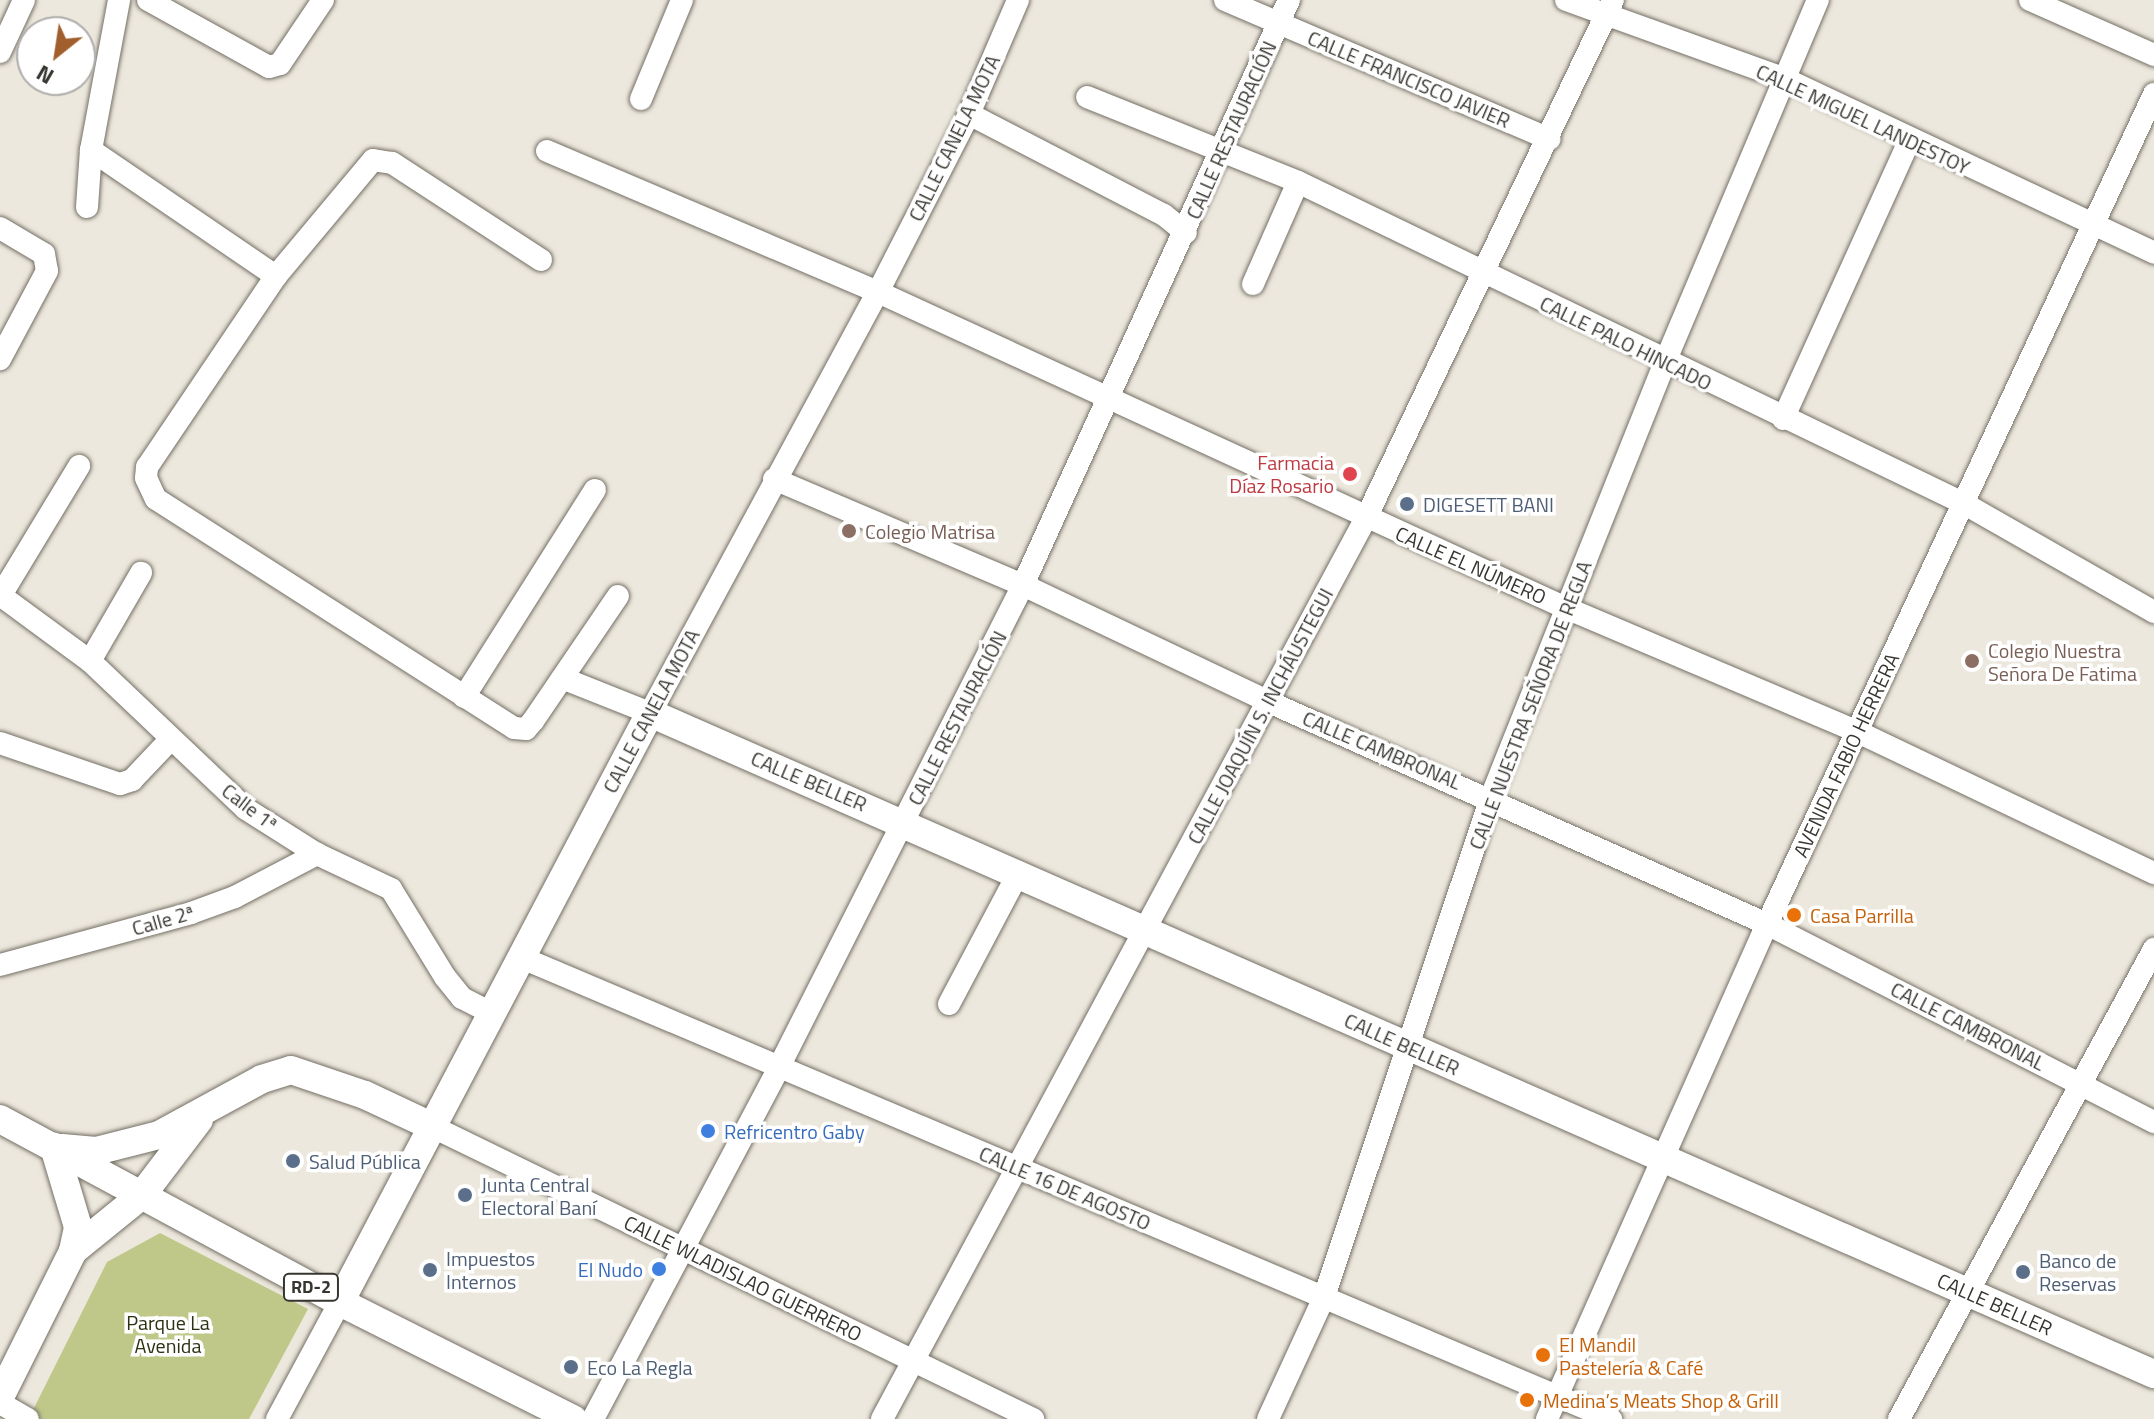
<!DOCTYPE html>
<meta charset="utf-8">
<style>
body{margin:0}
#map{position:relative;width:2154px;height:1419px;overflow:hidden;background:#ede8dd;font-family:"Titillium Web",sans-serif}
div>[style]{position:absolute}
.green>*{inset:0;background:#bfc889}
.roads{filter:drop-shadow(0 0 2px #746f65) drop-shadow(0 0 2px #746f65)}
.minor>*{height:22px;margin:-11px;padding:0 11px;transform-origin:11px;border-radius:11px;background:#fff}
.major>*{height:28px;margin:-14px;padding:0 14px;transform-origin:14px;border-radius:14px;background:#fff}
.dots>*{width:22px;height:22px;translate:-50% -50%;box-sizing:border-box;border:4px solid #fff;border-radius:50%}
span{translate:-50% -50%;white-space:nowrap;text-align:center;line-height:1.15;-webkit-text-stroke:7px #fff;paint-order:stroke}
.shield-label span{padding:2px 6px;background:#fff;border:2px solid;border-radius:6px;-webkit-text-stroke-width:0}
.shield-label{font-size:18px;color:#363530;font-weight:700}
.street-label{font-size:20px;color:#363530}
.health-label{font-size:20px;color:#be3a42}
.right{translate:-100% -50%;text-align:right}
.service-label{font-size:20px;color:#4e5e75}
.left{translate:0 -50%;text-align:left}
.education-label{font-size:20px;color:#785e54}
.food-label{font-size:20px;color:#c56008}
.shop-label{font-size:20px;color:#366cbe}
.park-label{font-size:20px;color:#2d3113}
.north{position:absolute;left:16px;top:16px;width:80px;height:80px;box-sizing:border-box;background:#fff;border:2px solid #afaeac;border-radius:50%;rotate:210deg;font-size:22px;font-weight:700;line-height:32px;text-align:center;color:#363530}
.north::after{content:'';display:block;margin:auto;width:28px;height:36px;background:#a25f2e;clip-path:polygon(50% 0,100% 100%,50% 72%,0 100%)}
</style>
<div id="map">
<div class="green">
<i style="clip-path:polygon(160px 1233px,308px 1309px,249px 1419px,41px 1419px,31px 1414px,107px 1262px)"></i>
</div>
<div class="roads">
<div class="minor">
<i style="left:148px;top:0;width:138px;rotate:29deg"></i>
<i style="left:269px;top:67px;width:11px;rotate:-15deg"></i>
<i style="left:280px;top:64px;width:77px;rotate:-56.1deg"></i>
<i style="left:1225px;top:0;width:353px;rotate:23.2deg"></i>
<i style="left:1566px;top:0;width:233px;rotate:19.8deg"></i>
<i style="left:1785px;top:79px;width:408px;rotate:25.2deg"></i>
<i style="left:2030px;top:0;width:136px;rotate:23.9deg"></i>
<i style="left:0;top:52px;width:57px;rotate:-65.2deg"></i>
<i style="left:1087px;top:97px;width:227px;rotate:21.9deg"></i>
<i style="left:1298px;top:182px;width:738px;rotate:25.77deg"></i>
<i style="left:1963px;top:503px;width:220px;rotate:29.7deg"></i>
<i style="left:641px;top:99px;width:107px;rotate:-67.5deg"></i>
<i style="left:969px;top:114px;width:220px;rotate:27.4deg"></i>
<i style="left:1164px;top:215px;width:28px;rotate:39deg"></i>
<i style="left:91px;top:150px;width:224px;rotate:34.3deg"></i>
<i style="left:547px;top:151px;width:360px;rotate:23.1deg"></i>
<i style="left:878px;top:292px;width:757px;rotate:24.67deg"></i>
<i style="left:1566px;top:608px;width:317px;rotate:23deg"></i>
<i style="left:1858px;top:732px;width:328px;rotate:25.5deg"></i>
<i style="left:87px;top:207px;width:57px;rotate:-86deg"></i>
<i style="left:91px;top:150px;width:153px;rotate:-79.4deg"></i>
<i style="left:0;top:228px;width:51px;rotate:30.6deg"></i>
<i style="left:44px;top:254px;width:17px;rotate:80deg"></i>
<i style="left:47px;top:271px;width:100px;rotate:118.1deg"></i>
<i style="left:541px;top:260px;width:178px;rotate:-146.9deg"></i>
<i style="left:392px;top:163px;width:19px;rotate:-171deg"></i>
<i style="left:373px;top:160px;width:151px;rotate:129.9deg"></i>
<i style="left:276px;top:276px;width:230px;rotate:124deg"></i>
<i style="left:147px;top:467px;width:11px;rotate:95deg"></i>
<i style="left:146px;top:478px;width:23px;rotate:65deg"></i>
<i style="left:156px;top:499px;width:425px;rotate:32.6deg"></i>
<i style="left:514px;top:728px;width:12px;rotate:5deg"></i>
<i style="left:526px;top:729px;width:11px;rotate:-49deg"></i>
<i style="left:533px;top:721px;width:151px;rotate:-55.8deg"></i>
<i style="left:1253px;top:284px;width:111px;rotate:-66.2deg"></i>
<i style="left:1783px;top:419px;width:307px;rotate:-65.6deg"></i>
<i style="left:774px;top:479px;width:271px;rotate:23.1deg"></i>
<i style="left:1023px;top:585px;width:272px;rotate:25.4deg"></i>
<i style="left:1269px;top:702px;width:545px;rotate:24.03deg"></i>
<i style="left:1767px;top:924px;width:435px;rotate:27.1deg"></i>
<i style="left:0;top:595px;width:112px;rotate:36.3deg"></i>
<i style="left:90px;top:661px;width:215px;rotate:43.5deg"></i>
<i style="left:246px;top:809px;width:84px;rotate:32.4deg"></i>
<i style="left:317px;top:854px;width:82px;rotate:25.3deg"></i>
<i style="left:391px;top:889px;width:103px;rotate:58.5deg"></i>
<i style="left:445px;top:977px;width:27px;rotate:51deg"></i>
<i style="left:462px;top:998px;width:34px;rotate:27deg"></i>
<i style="left:1px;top:595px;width:151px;rotate:-58.8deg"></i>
<i style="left:90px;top:661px;width:102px;rotate:-59.9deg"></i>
<i style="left:562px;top:678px;width:95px;rotate:21.7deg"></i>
<i style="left:650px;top:713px;width:479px;rotate:-61.6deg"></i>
<i style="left:878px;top:292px;width:200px;rotate:-62.9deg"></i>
<i style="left:969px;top:114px;width:124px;rotate:-66.7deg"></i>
<i style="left:464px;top:697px;width:245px;rotate:-57.7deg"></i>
<i style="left:0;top:743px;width:127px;rotate:18.9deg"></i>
<i style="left:120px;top:784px;width:13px;rotate:-18deg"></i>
<i style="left:132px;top:780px;width:55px;rotate:-46.5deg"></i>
<i style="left:520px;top:957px;width:1185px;rotate:22.95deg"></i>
<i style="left:0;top:965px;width:198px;rotate:-15.2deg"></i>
<i style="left:191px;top:913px;width:47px;rotate:-20deg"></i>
<i style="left:235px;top:897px;width:93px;rotate:-27.7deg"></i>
<i style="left:949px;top:1004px;width:149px;rotate:-62.1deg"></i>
<i style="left:429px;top:1125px;width:672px;rotate:25.95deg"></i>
<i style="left:0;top:1403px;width:32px;rotate:30deg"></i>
<i style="left:277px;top:1419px;width:133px;rotate:-61.7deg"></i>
<i style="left:593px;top:1419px;width:398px;rotate:-62.1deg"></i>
<i style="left:779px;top:1067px;width:540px;rotate:-63.15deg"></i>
<i style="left:1023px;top:585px;width:643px;rotate:-65.55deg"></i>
<i style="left:882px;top:1419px;width:1023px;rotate:-61.76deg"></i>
<i style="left:1366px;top:518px;width:574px;rotate:-64.51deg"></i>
<i style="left:1268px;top:1419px;width:134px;rotate:-65.3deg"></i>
<i style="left:1324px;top:1297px;width:527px;rotate:-71.53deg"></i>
<i style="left:1491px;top:797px;width:469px;rotate:-68.2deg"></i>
<i style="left:1665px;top:362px;width:393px;rotate:-67.1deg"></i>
<i style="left:1547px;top:1419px;width:542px;rotate:-66.04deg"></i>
<i style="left:1767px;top:924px;width:916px;rotate:-65deg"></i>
<i style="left:1899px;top:1419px;width:535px;rotate:-61.52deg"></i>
</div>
<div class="major">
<i style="left:0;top:1119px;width:386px;rotate:28.3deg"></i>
<i style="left:340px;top:1302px;width:261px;rotate:26.7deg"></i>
<i style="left:62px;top:1148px;width:34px;rotate:5deg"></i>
<i style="left:96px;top:1151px;width:65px;rotate:-14.3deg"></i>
<i style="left:159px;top:1135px;width:117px;rotate:-28.5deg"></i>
<i style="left:262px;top:1079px;width:30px;rotate:-17deg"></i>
<i style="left:291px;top:1070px;width:78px;rotate:18.7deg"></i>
<i style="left:365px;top:1095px;width:71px;rotate:25.1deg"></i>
<i style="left:73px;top:1251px;width:89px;rotate:-39.1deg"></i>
<i style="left:142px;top:1195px;width:94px;rotate:-52.8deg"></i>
<i style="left:340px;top:1302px;width:666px;rotate:-62.24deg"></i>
<i style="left:650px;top:713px;width:1643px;rotate:23.73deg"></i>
<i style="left:0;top:1397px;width:163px;rotate:-63.4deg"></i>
<i style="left:73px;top:1251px;width:25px;rotate:-78deg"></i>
<i style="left:78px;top:1227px;width:84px;rotate:-106.7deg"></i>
</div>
</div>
<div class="dots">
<i style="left:1350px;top:474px;background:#e0444e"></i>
<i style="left:1407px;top:504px;background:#5c6f8a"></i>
<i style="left:849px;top:531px;background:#8d6e63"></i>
<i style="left:1972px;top:661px;background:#8d6e63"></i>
<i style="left:1794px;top:915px;background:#e8710a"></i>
<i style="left:708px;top:1131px;background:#3f7fe0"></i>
<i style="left:293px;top:1161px;background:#5c6f8a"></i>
<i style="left:465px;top:1195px;background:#5c6f8a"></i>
<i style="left:659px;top:1269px;background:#3f7fe0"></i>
<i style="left:430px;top:1270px;background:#5c6f8a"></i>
<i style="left:2023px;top:1272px;background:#5c6f8a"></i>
<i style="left:1543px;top:1355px;background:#e8710a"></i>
<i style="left:571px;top:1367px;background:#5c6f8a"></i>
<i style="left:1527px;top:1400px;background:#e8710a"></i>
</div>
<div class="shield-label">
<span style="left:311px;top:1287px">RD-2</span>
</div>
<div class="street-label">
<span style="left:1409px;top:79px;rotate:23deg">CALLE FRANCISCO JAVIER</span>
<span style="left:1863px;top:119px;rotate:25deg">CALLE MIGUEL LANDESTOY</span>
<span style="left:1231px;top:130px;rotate:-66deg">CALLE RESTAURACIÓN</span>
<span style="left:954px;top:138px;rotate:-64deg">CALLE CANELA MOTA</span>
<span style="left:1626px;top:343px;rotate:26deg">CALLE PALO HINCADO</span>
<span style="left:1471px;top:565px;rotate:24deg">CALLE EL NÚMERO</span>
<span style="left:1530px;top:705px;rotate:-69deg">CALLE NUESTRA SEÑORA DE REGLA</span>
<span style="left:651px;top:711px;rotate:-62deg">CALLE CANELA MOTA</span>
<span style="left:1260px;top:716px;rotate:-62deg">CALLE JOAQUÍN S. INCHÁUSTEGUI</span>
<span style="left:957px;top:718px;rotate:-63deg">CALLE RESTAURACIÓN</span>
<span style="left:1382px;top:750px;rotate:23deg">CALLE CAMBRONAL</span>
<span style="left:1846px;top:755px;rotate:-65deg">AVENIDA FABIO HERRERA</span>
<span style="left:809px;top:781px;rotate:23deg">CALLE BELLER</span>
<span style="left:250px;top:807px;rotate:37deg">Calle 1ª</span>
<span style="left:163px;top:920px;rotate:-16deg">Calle 2ª</span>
<span style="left:1968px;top:1026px;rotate:27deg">CALLE CAMBRONAL</span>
<span style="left:1402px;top:1044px;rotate:24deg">CALLE BELLER</span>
<span style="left:1065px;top:1188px;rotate:23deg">CALLE 16 DE AGOSTO</span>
<span style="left:743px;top:1278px;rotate:26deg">CALLE WLADISLAO GUERRERO</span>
<span style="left:1995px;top:1304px;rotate:24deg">CALLE BELLER</span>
</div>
<div class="health-label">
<span class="right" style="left:1334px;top:474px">Farmacia<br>Díaz Rosario</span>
</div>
<div class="service-label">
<span class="left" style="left:1423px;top:504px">DIGESETT BANI</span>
<span class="left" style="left:309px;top:1161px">Salud Pública</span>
<span class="left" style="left:481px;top:1196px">Junta Central<br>Electoral Baní</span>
<span class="left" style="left:446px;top:1270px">Impuestos<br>Internos</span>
<span class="left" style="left:2039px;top:1272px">Banco de<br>Reservas</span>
<span class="left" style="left:587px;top:1367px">Eco La Regla</span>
</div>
<div class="education-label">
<span class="left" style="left:865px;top:531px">Colegio Matrisa</span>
<span class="left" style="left:1988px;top:662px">Colegio Nuestra<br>Señora De Fatima</span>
</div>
<div class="food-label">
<span class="left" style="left:1810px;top:915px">Casa Parrilla</span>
<span class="left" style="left:1559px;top:1356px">El Mandil<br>Pastelería &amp; Café</span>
<span class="left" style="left:1543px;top:1400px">Medina’s Meats Shop &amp; Grill</span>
</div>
<div class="shop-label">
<span class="left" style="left:724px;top:1131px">Refricentro Gaby</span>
<span class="right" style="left:643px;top:1269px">El Nudo</span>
</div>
<div class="park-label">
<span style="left:168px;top:1334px">Parque La<br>Avenida</span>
</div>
<div class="north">N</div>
</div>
